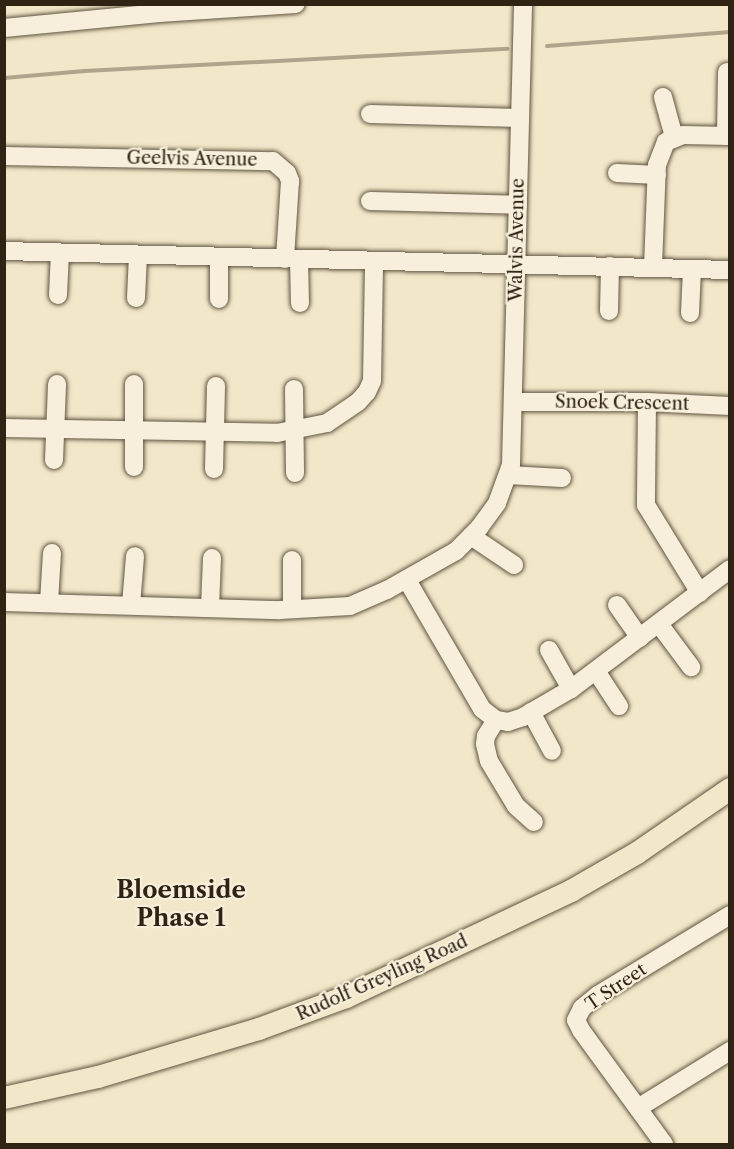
<!DOCTYPE html>
<style>
body{margin:0}
#map{position:relative;width:734px;height:1149px;overflow:hidden;background:#f2e7c8;font-family:"Libre Caslon Text",serif}
div>[style]{position:absolute}
.stream>*{height:4px;margin:-2px;padding:0 2px;transform-origin:2px;border-radius:2px;background:#b0a48b}
.roads{filter:drop-shadow(0 0 2px #605441) drop-shadow(0 0 2px #605441)}
.minor>*{height:18px;margin:-9px;padding:0 9px;transform-origin:9px;border-radius:9px;background:#f7efdb}
.major>*{height:22px;margin:-11px;padding:0 11px;transform-origin:11px;border-radius:11px;background:#f2e7c8}
span{translate:-50% -50%;white-space:nowrap;text-align:center;line-height:1.15;-webkit-text-stroke:4.5px #f7efdb;paint-order:stroke}
.street-label{font-size:18px;color:#2f2314}
.district-label{font-size:24px;color:#2f2314;font-weight:700}
.frame{position:absolute;inset:0;border:6px solid #2f2314;pointer-events:none}
</style>
<div id="map">
<div class="stream">
<i style="left:547px;top:46px;width:184px;rotate:-4.4deg"></i>
<i style="left:4px;top:78px;width:81px;rotate:-4.9deg"></i>
<i style="left:85px;top:71px;width:423px;rotate:-3deg"></i>
</div>
<div class="roads">
<div class="minor">
<i style="left:4px;top:28px;width:156px;rotate:-5.5deg"></i>
<i style="left:159px;top:13px;width:137px;rotate:-3.8deg"></i>
<i style="left:663px;top:97px;width:41px;rotate:74.6deg"></i>
<i style="left:370px;top:114px;width:150px;rotate:1.5deg"></i>
<i style="left:726px;top:136px;width:64px;rotate:-89.1deg"></i>
<i style="left:4px;top:156px;width:269px;rotate:1.1deg"></i>
<i style="left:273px;top:161px;width:18px;rotate:41deg"></i>
<i style="left:287px;top:173px;width:9px;rotate:69deg"></i>
<i style="left:290px;top:181px;width:78px;rotate:93.7deg"></i>
<i style="left:617px;top:173px;width:40px;rotate:2.9deg"></i>
<i style="left:370px;top:201px;width:148px;rotate:1.5deg"></i>
<i style="left:4px;top:251px;width:726px;rotate:1.5deg"></i>
<i style="left:299px;top:260px;width:43px;rotate:88.7deg"></i>
<i style="left:653px;top:267px;width:102px;rotate:-87.8deg"></i>
<i style="left:657px;top:165px;width:25px;rotate:-69deg"></i>
<i style="left:666px;top:142px;width:18px;rotate:-22deg"></i>
<i style="left:683px;top:135px;width:47px;rotate:1.2deg"></i>
<i style="left:58px;top:295px;width:42px;rotate:-87.3deg"></i>
<i style="left:136px;top:298px;width:43px;rotate:-87.3deg"></i>
<i style="left:219px;top:299px;width:41px;rotate:-90deg"></i>
<i style="left:609px;top:311px;width:45px;rotate:-88.7deg"></i>
<i style="left:690px;top:313px;width:44px;rotate:-87.4deg"></i>
<i style="left:294px;top:389px;width:84px;rotate:89.3deg"></i>
<i style="left:514px;top:402px;width:133px"></i>
<i style="left:647px;top:402px;width:83px;rotate:2.8deg"></i>
<i style="left:647px;top:402px;width:103px;rotate:90.6deg"></i>
<i style="left:646px;top:505px;width:103px;rotate:58.5deg"></i>
<i style="left:4px;top:428px;width:273px;rotate:1deg"></i>
<i style="left:277px;top:433px;width:51px;rotate:-11.3deg"></i>
<i style="left:327px;top:423px;width:37px;rotate:-34deg"></i>
<i style="left:358px;top:402px;width:13px;rotate:-48deg"></i>
<i style="left:367px;top:392px;width:12px;rotate:-66deg"></i>
<i style="left:372px;top:381px;width:119px;rotate:-89deg"></i>
<i style="left:54px;top:460px;width:76px;rotate:-87.7deg"></i>
<i style="left:134px;top:467px;width:83px;rotate:-90deg"></i>
<i style="left:214px;top:469px;width:83px;rotate:-88.6deg"></i>
<i style="left:508px;top:475px;width:54px;rotate:3.2deg"></i>
<i style="left:471px;top:536px;width:52px;rotate:34deg"></i>
<i style="left:292px;top:560px;width:49px;rotate:90deg"></i>
<i style="left:407px;top:580px;width:149px;rotate:59.8deg"></i>
<i style="left:482px;top:709px;width:18px;rotate:38deg"></i>
<i style="left:496px;top:720px;width:12px;rotate:9deg"></i>
<i style="left:508px;top:722px;width:16px;rotate:-18deg"></i>
<i style="left:523px;top:717px;width:56px;rotate:-30.3deg"></i>
<i style="left:571px;top:689px;width:199px;rotate:-37deg"></i>
<i style="left:4px;top:602px;width:276px;rotate:1.7deg"></i>
<i style="left:280px;top:610px;width:70px;rotate:-3.3deg"></i>
<i style="left:350px;top:606px;width:40px;rotate:-23.4deg"></i>
<i style="left:387px;top:590px;width:79px;rotate:-29.5deg"></i>
<i style="left:456px;top:551px;width:33px;rotate:-45deg"></i>
<i style="left:479px;top:528px;width:31px;rotate:-54deg"></i>
<i style="left:497px;top:503px;width:40px;rotate:-69.8deg"></i>
<i style="left:511px;top:465px;width:461px;rotate:-88.5deg"></i>
<i style="left:49px;top:602px;width:49px;rotate:-86.5deg"></i>
<i style="left:131px;top:605px;width:49px;rotate:-85.3deg"></i>
<i style="left:617px;top:605px;width:40px;rotate:55.1deg"></i>
<i style="left:210px;top:607px;width:49px;rotate:-87.7deg"></i>
<i style="left:659px;top:624px;width:54px;rotate:53.3deg"></i>
<i style="left:549px;top:650px;width:45px;rotate:60.6deg"></i>
<i style="left:596px;top:671px;width:42px;rotate:56.7deg"></i>
<i style="left:531px;top:712px;width:44px;rotate:61.7deg"></i>
<i style="left:496px;top:720px;width:19px;rotate:122deg"></i>
<i style="left:486px;top:736px;width:8px;rotate:97deg"></i>
<i style="left:485px;top:744px;width:17px;rotate:77deg"></i>
<i style="left:489px;top:761px;width:52px;rotate:59deg"></i>
<i style="left:516px;top:806px;width:24px;rotate:42deg"></i>
<i style="left:638px;top:1108px;width:108px;rotate:-31.8deg"></i>
<i style="left:664px;top:1144px;width:141px;rotate:-126.1deg"></i>
<i style="left:581px;top:1030px;width:11px;rotate:-117deg"></i>
<i style="left:576px;top:1020px;width:13px;rotate:-63deg"></i>
<i style="left:582px;top:1008px;width:21px;rotate:-39deg"></i>
<i style="left:598px;top:995px;width:154px;rotate:-31.2deg"></i>
</div>
<div class="major">
<i style="left:4px;top:1098px;width:96px;rotate:-12.6deg"></i>
<i style="left:98px;top:1077px;width:168px;rotate:-16.6deg"></i>
<i style="left:259px;top:1029px;width:93px;rotate:-20.2deg"></i>
<i style="left:346px;top:997px;width:249px;rotate:-25.2deg"></i>
<i style="left:571px;top:891px;width:76px;rotate:-29.9deg"></i>
<i style="left:637px;top:853px;width:113px;rotate:-34.5deg"></i>
</div>
</div>
<div class="street-label">
<span style="left:192px;top:159px;rotate:1deg">Geelvis Avenue</span>
<span style="left:517px;top:240px;rotate:-89deg">Walvis Avenue</span>
<span style="left:622px;top:403px;rotate:1deg">Snoek Crescent</span>
<span style="left:382px;top:978px;rotate:-24deg">Rudolf Greyling Road</span>
<span style="left:616px;top:987px;rotate:-34deg">T Street</span>
</div>
<div class="district-label">
<span style="left:181px;top:904px">Bloemside<br>Phase 1</span>
</div>
<div class="frame"></div>
</div>
